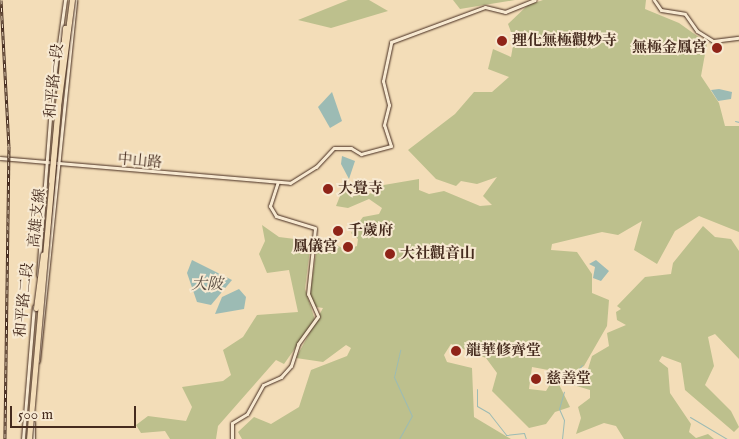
<!DOCTYPE html>
<meta charset="utf-8">
<style>
body{margin:0}
#map{position:relative;width:739px;height:439px;overflow:hidden;background:#f3ddb8;font-family:"IM FELL English","Noto Serif TC",serif}
div>[style]{position:absolute}
.green>*{inset:0;background:#bdc08d}
.water>*{inset:0;background:#9cbbb4}
.stream>*{height:1px;margin:-0.5px;padding:0 0.5px;transform-origin:0.5px;border-radius:0.5px;background:#9cbbb4}
.roads{filter:drop-shadow(0 0 1px #452b1e) drop-shadow(0 0 1px #452b1e)}
.secondary>*{height:3px;margin:-1.5px;padding:0 1.5px;transform-origin:1.5px;border-radius:1.5px;background:#f7e9d1}
.rail>*{height:3px;margin-top:-1.5px;transform-origin:0;background:repeating-linear-gradient(90deg,#f7e9d1 0 4px,#452b1e 0 8px);box-sizing:border-box;border-block:1px solid #452b1e}
.bridges{filter:drop-shadow(0 0 1px #452b1e) drop-shadow(0 0 1px #452b1e)}
.highway-bridge>*{height:5px;margin:-2.5px;padding:0 2.5px;transform-origin:2.5px;border-radius:2.5px;background:#f3ddb8}
.dots>*{width:14px;height:14px;translate:-50% -50%;box-sizing:border-box;border:2px solid #f7e9d1;border-radius:50%}
span{translate:-50% -50%;white-space:nowrap;text-align:center;line-height:1.15;-webkit-text-stroke:4px #f7e9d1;paint-order:stroke}
.poi-label{font-size:15px;color:#452b1e;font-weight:700}
.left{translate:0 -50%;text-align:left}
.right{translate:-100% -50%;text-align:right}
.street-label{font-size:15px;color:#452b1e}
.water-label{font-size:16px;color:#5b4f44;font-style:italic}
.scale{position:absolute;left:10px;top:406px;width:126px;height:22px;box-sizing:border-box;border:2px solid #452b1e;border-top:0;padding-left:6px;font-size:15px;line-height:18px;white-space:nowrap;color:#452b1e;-webkit-text-stroke:4px #f7e9d1;paint-order:stroke}
</style>
<div id="map">
<div class="green">
<i style="clip-path:polygon(348px 0,369px 0,388px 11px,331px 28px,298px 20px)"></i>
<i style="clip-path:polygon(453px 0,515px 0,460px 9px)"></i>
<i style="clip-path:polygon(543px 0,646px 0,645px 9px,679px 23px,707px 43px,701px 76px,719px 103px,725px 126px,739px 126px,739px 232px,699px 216px,675px 231px,657px 264px,634px 250px,642px 221px,618px 235px,602px 232px,552px 244px,551px 250px,577px 252px,592px 274px,592px 293px,609px 300px,607px 326px,584px 366px,570px 374px,532px 367px,529px 389px,546px 391px,555px 376px,570px 407px,555px 412px,546px 424px,529px 428px,492px 391px,497px 373px,486px 358px,451px 344px,444px 355px,447px 362px,472px 368px,474px 417px,511px 439px,242px 439px,238px 432px,254px 417px,271px 424px,299px 407px,311px 370px,347px 356px,351px 348px,346px 345px,323px 362px,296px 358px,323px 308px,316px 307px,310px 295px,316px 253px,329px 241px,346px 250px,357px 246px,358px 239px,351px 233px,363px 217px,379px 214px,382px 208px,369px 199px,348px 208px,336px 206px,344px 186px,362px 195px,372px 193px,372px 187px,419px 179px,419px 190px,429px 194px,444px 191px,480px 206px,492px 205px,483px 196px,497px 177px,477px 184px,461px 181px,456px 186px,436px 179px,408px 150px,455px 114px,474px 92px,492px 92px,509px 77px,488px 69px,493px 49px,511px 57px,514px 40px,508px 24px,528px 5px)"></i>
<i style="clip-path:polygon(262px 225px,279px 237px,311px 241px,305px 289px,315px 320px,284px 364px,276px 360px,218px 426px,216px 439px,170px 439px,165px 431px,141px 433px,136px 425px,148px 416px,186px 421px,192px 407px,182px 387px,223px 381px,231px 375px,223px 350px,243px 337px,257px 315px,298px 312px,289px 270px,267px 273px,259px 254px,265px 241px)"></i>
<i style="clip-path:polygon(703px 226px,715px 237px,731px 239px,739px 251px,739px 359px,715px 334px,708px 337px,714px 366px,705px 385px,731px 411px,739px 427px,734px 432px,685px 390px,681px 363px,662px 356px,659px 361px,668px 368px,670px 393px,691px 424px,689px 432px,696px 438px,708px 434px,714px 439px,624px 439px,616px 426px,604px 423px,576px 434px,581px 418px,578px 407px,590px 398px,590px 390px,570px 384px,588px 369px,592px 356px,609px 346px,607px 333px,626px 325px,617px 320px,616px 312px,621px 309px,617px 306px,645px 277px,671px 274px,673px 263px)"></i>
</div>
<div class="water">
<i style="clip-path:polygon(719px 89px,732px 92px,731px 99px,718px 101px,711px 90px)"></i>
<i style="clip-path:polygon(332px 92px,342px 121px,330px 128px,318px 107px)"></i>
<i style="clip-path:polygon(342px 156px,355px 161px,349px 179px,341px 164px)"></i>
<i style="clip-path:polygon(192px 260px,232px 280px,211px 305px,197px 302px,187px 273px)"></i>
<i style="clip-path:polygon(596px 260px,609px 271px,601px 281px,593px 278px,595px 267px,589px 264px)"></i>
<i style="clip-path:polygon(239px 289px,246px 297px,244px 309px,215px 314px,222px 297px)"></i>
</div>
<div class="stream">
<i style="left:735px;top:121px;width:4px;rotate:14deg"></i>
<i style="left:567px;top:384px;width:24px;rotate:-52deg"></i>
<i style="left:477px;top:389px;width:17px;rotate:90deg"></i>
<i style="left:477px;top:406px;width:14px;rotate:30deg"></i>
<i style="left:489px;top:413px;width:28px;rotate:52deg"></i>
<i style="left:506px;top:435px;width:18px;rotate:-6deg"></i>
<i style="left:524px;top:433px;width:6px;rotate:72deg"></i>
<i style="left:690px;top:417px;width:43px;rotate:30.7deg"></i>
<i style="left:399px;top:439px;width:26px;rotate:-61deg"></i>
<i style="left:412px;top:416px;width:43px;rotate:-114.8deg"></i>
<i style="left:394px;top:377px;width:28px;rotate:-77deg"></i>
<i style="left:562px;top:439px;width:19px;rotate:-84deg"></i>
<i style="left:564px;top:420px;width:12px;rotate:-114deg"></i>
<i style="left:559px;top:409px;width:18px;rotate:-74deg"></i>
</div>
<div class="roads">
<div class="secondary">
<i style="left:654px;top:0;width:12px;rotate:55deg"></i>
<i style="left:661px;top:10px;width:24px;rotate:9deg"></i>
<i style="left:685px;top:14px;width:21px;rotate:55deg"></i>
<i style="left:697px;top:31px;width:19px;rotate:32deg"></i>
<i style="left:713px;top:41px;width:26px;rotate:-7deg"></i>
<i style="left:0;top:158px;width:291px;rotate:4.9deg"></i>
<i style="left:290px;top:183px;width:31px;rotate:-32deg"></i>
<i style="left:316px;top:167px;width:26px;rotate:-47deg"></i>
<i style="left:334px;top:148px;width:17px"></i>
<i style="left:351px;top:148px;width:12px;rotate:31deg"></i>
<i style="left:361px;top:154px;width:31px;rotate:-15deg"></i>
<i style="left:391px;top:146px;width:22px;rotate:-108deg"></i>
<i style="left:384px;top:125px;width:21px;rotate:-76deg"></i>
<i style="left:389px;top:105px;width:25px;rotate:-104deg"></i>
<i style="left:383px;top:81px;width:40px;rotate:-78deg"></i>
<i style="left:391px;top:42px;width:100px;rotate:-20.4deg"></i>
<i style="left:485px;top:7px;width:21px;rotate:14deg"></i>
<i style="left:505px;top:12px;width:32px;rotate:-22deg"></i>
<i style="left:38px;top:275px;width:182px;rotate:-85.6deg"></i>
<i style="left:52px;top:94px;width:95px;rotate:-82.1deg"></i>
<i style="left:38px;top:361px;width:363px;rotate:-84.1deg"></i>
<i style="left:23px;top:439px;width:133px;rotate:-85.3deg"></i>
<i style="left:33px;top:439px;width:17px;rotate:-90deg"></i>
<i style="left:232px;top:439px;width:16px;rotate:-90deg"></i>
<i style="left:232px;top:423px;width:17px;rotate:-31deg"></i>
<i style="left:247px;top:414px;width:33px;rotate:-61deg"></i>
<i style="left:263px;top:385px;width:20px;rotate:-24deg"></i>
<i style="left:281px;top:377px;width:15px;rotate:-48deg"></i>
<i style="left:291px;top:366px;width:23px;rotate:-72deg"></i>
<i style="left:298px;top:344px;width:34px;rotate:-54deg"></i>
<i style="left:318px;top:316px;width:24px;rotate:-114deg"></i>
<i style="left:308px;top:294px;width:66px;rotate:-83.9deg"></i>
<i style="left:315px;top:228px;width:41px;rotate:-162.9deg"></i>
<i style="left:276px;top:216px;width:12px;rotate:-121deg"></i>
<i style="left:270px;top:206px;width:25px;rotate:-72deg"></i>
</div>
</div>
<div class="rail">
<i style="left:1px;top:0;width:146px;rotate:86.9deg"></i>
<i style="left:9px;top:146px;width:293px;rotate:90.8deg"></i>
</div>
<div class="bridges">
<div class="highway-bridge">
<i style="left:51px;top:181px;width:154px;rotate:-84.8deg"></i>
<i style="left:36px;top:308px;width:54px;rotate:-82.6deg"></i>
<i style="left:29px;top:439px;width:334px;rotate:-85deg"></i>
<i style="left:58px;top:106px;width:107px;rotate:-82.5deg"></i>
</div>
</div>
<div class="dots">
<i style="left:502px;top:41px;background:#8f2418"></i>
<i style="left:717px;top:48px;background:#8f2418"></i>
<i style="left:328px;top:189px;background:#8f2418"></i>
<i style="left:338px;top:231px;background:#8f2418"></i>
<i style="left:348px;top:247px;background:#8f2418"></i>
<i style="left:390px;top:254px;background:#8f2418"></i>
<i style="left:456px;top:351px;background:#8f2418"></i>
<i style="left:536px;top:379px;background:#8f2418"></i>
</div>
<div class="poi-label">
<span class="left" style="left:512px;top:41px">理化無極觀妙寺</span>
<span class="right" style="left:707px;top:48px">無極金鳳宮</span>
<span class="left" style="left:338px;top:189px">大覺寺</span>
<span class="left" style="left:348px;top:231px">千歲府</span>
<span class="right" style="left:338px;top:247px">鳳儀宮</span>
<span class="left" style="left:400px;top:254px">大社觀音山</span>
<span class="left" style="left:466px;top:351px">龍華修齊堂</span>
<span class="left" style="left:546px;top:379px">慈善堂</span>
</div>
<div class="street-label">
<span style="left:54px;top:81px;rotate:-84deg">和平路一段</span>
<span style="left:140px;top:161px;rotate:5deg">中山路</span>
<span style="left:37px;top:218px;rotate:-84deg">高雄支線</span>
<span style="left:24px;top:300px;rotate:-84deg">和平路二段</span>
</div>
<div class="water-label">
<span style="left:207px;top:285px">大陂</span>
</div>
<div class="scale">500 m</div>
</div>
